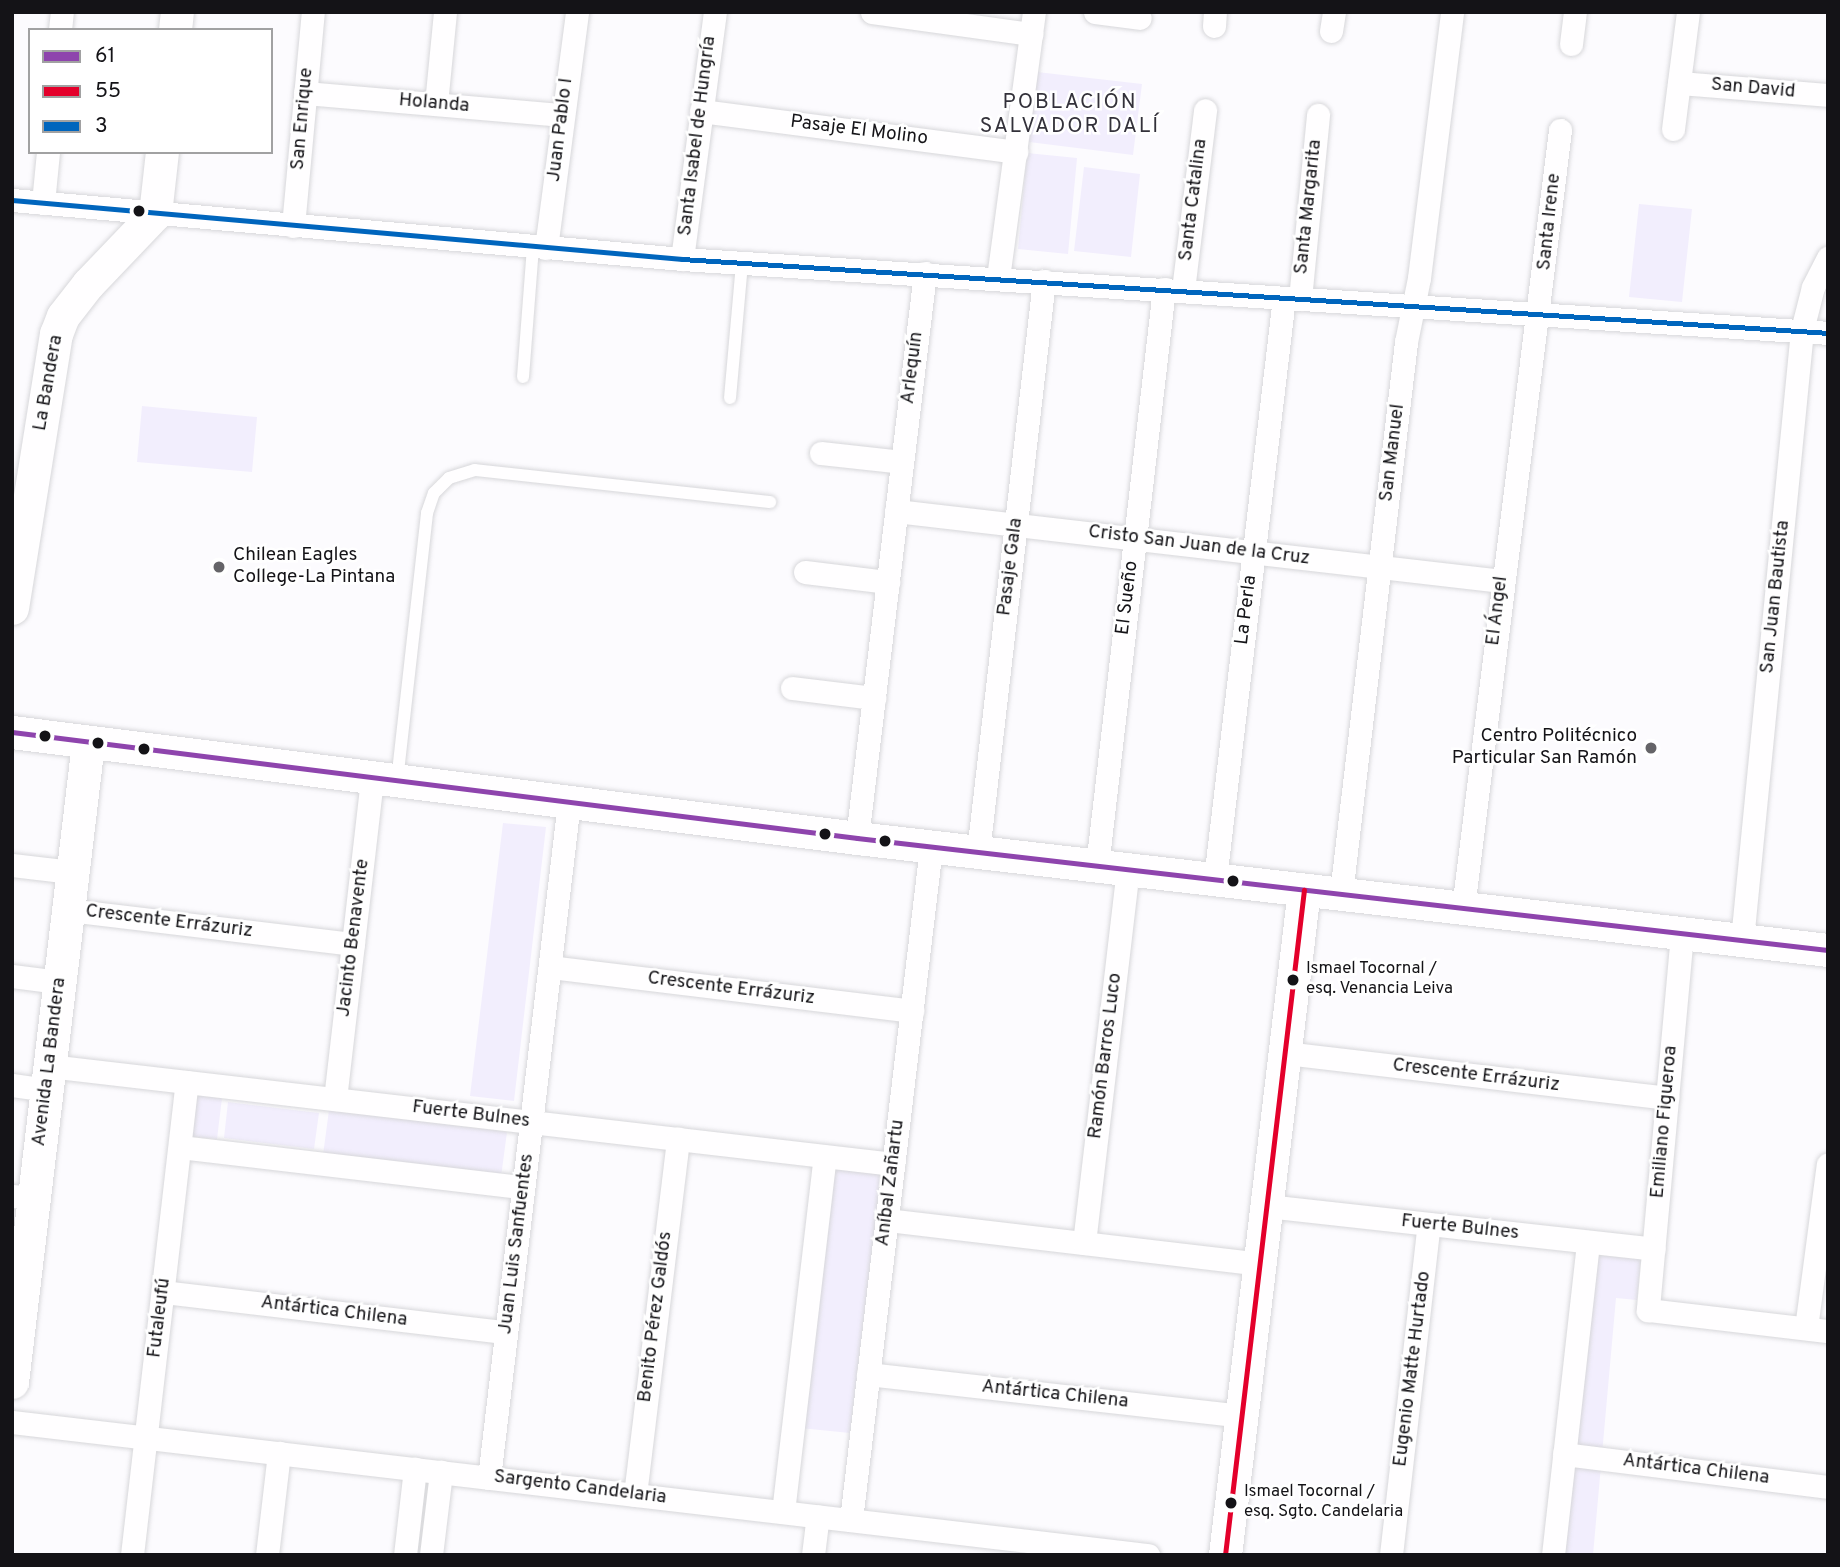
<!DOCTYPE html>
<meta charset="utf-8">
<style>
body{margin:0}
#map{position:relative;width:1840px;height:1567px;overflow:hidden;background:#fcfbfe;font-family:Overpass,sans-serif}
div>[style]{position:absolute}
.green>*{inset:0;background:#f2eefd}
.roads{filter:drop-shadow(0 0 2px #d7d7da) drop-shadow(0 0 2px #d7d7da)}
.lane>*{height:12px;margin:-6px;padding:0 6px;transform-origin:6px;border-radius:6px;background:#fffeff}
.street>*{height:23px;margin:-11.5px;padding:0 11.5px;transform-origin:11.5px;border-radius:11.5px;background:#fffeff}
.secondary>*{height:33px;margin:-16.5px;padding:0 16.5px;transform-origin:16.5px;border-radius:16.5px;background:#fffeff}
.bus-1>*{height:5px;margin:-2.5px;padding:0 2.5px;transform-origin:2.5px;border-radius:2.5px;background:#8e44ad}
.bus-2>*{height:5px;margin:-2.5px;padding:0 2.5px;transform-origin:2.5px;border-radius:2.5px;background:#e4002b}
.bus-3>*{height:5px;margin:-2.5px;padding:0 2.5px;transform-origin:2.5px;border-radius:2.5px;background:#0065bd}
.dots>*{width:19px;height:19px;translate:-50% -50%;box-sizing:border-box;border:4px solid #fff;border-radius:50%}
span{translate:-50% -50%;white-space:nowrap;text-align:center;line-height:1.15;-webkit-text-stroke:5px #fff;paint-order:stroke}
.bus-label{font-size:17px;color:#141317}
.left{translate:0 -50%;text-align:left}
.street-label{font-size:19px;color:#141317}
.poi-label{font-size:19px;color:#141317}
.right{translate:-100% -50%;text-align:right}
.neighbourhood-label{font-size:21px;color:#33313a;letter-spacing:2px}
.frame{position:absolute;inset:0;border:14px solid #141317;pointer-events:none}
.legend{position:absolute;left:28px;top:28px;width:245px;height:126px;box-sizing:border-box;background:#fff;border:2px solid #a1a1a2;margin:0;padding:9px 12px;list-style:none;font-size:21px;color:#141317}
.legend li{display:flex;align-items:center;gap:14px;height:35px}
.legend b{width:35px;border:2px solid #a1a1a2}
</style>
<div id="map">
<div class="green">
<i style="clip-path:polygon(1037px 72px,1142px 84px,1133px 155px,1029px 142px)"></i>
<i style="clip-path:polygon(1027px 153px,1077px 158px,1068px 254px,1018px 249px)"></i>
<i style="clip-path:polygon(1084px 167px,1140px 174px,1131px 257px,1074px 251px)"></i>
<i style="clip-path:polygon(1639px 204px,1692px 209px,1682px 302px,1629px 297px)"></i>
<i style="clip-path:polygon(142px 406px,257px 417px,252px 472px,137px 462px)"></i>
<i style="clip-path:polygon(503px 823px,546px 827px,514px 1101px,470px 1096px)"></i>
<i style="clip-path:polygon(191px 1095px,222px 1098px,217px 1139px,186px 1136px)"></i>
<i style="clip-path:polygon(228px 1102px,319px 1113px,314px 1149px,224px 1138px)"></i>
<i style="clip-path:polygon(329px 1110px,507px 1132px,501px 1177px,323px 1155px)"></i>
<i style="clip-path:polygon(831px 1168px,881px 1174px,850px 1433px,800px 1428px)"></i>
<i style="clip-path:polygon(1593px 1255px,1641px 1259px,1637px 1300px,1616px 1298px,1593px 1555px,1565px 1555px)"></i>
</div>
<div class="roads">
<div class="lane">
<i style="left:523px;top:377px;width:131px;rotate:-85.6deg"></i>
<i style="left:730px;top:398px;width:136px;rotate:-84.9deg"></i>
<i style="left:397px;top:781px;width:270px;rotate:-83.6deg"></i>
<i style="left:427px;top:513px;width:21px;rotate:-71deg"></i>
<i style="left:434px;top:493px;width:21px;rotate:-45deg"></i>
<i style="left:449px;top:478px;width:27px;rotate:-17deg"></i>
<i style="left:475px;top:470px;width:297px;rotate:6.2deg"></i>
</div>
<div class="street">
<i style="left:872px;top:12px;width:161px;rotate:7.9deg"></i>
<i style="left:1095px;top:12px;width:45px;rotate:7.6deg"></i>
<i style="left:1214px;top:26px;width:14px;rotate:-86deg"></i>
<i style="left:60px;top:30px;width:18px;rotate:-84deg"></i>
<i style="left:1331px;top:31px;width:19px;rotate:-81deg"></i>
<i style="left:1571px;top:44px;width:32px;rotate:-83deg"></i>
<i style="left:1679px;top:83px;width:149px;rotate:4.6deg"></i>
<i style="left:305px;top:93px;width:259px;rotate:4.9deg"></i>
<i style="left:436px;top:104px;width:92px;rotate:-84.4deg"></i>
<i style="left:701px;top:111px;width:318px;rotate:7.4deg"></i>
<i style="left:1673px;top:129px;width:118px;rotate:-82.7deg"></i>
<i style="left:12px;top:200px;width:673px;rotate:5.03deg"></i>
<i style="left:682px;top:259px;width:1148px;rotate:3.69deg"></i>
<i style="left:43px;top:203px;width:51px;rotate:-84.4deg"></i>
<i style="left:293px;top:226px;width:215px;rotate:-84.7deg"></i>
<i style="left:546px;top:248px;width:238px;rotate:-82.5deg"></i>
<i style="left:682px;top:259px;width:249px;rotate:-82.4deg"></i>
<i style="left:998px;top:278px;width:268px;rotate:-82.3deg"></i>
<i style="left:1183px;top:290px;width:181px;rotate:-83deg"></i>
<i style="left:1300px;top:299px;width:185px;rotate:-84.4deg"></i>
<i style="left:821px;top:453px;width:81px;rotate:6.3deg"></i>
<i style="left:896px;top:511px;width:610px;rotate:6.59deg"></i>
<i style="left:805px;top:572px;width:84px;rotate:6.9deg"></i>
<i style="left:792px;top:688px;width:83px;rotate:7deg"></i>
<i style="left:857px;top:838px;width:569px;rotate:-83.14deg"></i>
<i style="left:978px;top:852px;width:575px;rotate:-83.41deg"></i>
<i style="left:12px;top:865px;width:60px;rotate:6.7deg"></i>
<i style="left:1097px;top:866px;width:581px;rotate:-83.38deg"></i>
<i style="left:1215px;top:879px;width:585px;rotate:-83.23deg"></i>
<i style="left:1341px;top:894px;width:556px;rotate:-83.28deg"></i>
<i style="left:1406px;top:342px;width:65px;rotate:-78.5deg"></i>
<i style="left:1419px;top:278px;width:268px;rotate:-82.9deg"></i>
<i style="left:1463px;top:908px;width:784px;rotate:-82.89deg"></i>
<i style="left:68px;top:910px;width:287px;rotate:6.8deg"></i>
<i style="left:1682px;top:934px;width:378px;rotate:95.2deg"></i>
<i style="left:1648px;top:1310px;width:181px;rotate:6.7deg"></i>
<i style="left:1742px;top:940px;width:613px;rotate:-84.38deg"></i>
<i style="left:1802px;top:330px;width:44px;rotate:-75.7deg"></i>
<i style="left:1813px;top:287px;width:33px;rotate:-63deg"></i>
<i style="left:550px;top:967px;width:365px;rotate:6.9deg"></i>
<i style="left:12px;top:976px;width:47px;rotate:7.3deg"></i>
<i style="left:1285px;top:1053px;width:385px;rotate:6.7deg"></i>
<i style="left:49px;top:1066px;width:850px;rotate:6.62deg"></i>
<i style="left:12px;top:1085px;width:35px;rotate:8deg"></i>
<i style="left:335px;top:1099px;width:323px;rotate:-83.4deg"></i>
<i style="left:180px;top:1147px;width:345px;rotate:6.7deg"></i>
<i style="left:12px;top:1196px;width:22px;rotate:5deg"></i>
<i style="left:1267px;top:1206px;width:389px;rotate:6.3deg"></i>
<i style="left:887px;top:1220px;width:376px;rotate:6.7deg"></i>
<i style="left:1084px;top:1243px;width:377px;rotate:-83.3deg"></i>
<i style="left:163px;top:1292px;width:345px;rotate:6.7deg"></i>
<i style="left:1806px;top:1328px;width:165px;rotate:-82.4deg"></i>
<i style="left:868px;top:1374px;width:376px;rotate:6.4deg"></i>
<i style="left:12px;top:1422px;width:1144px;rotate:6.68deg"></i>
<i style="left:1564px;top:1454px;width:266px;rotate:7.1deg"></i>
<i style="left:489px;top:1478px;width:681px;rotate:-83.25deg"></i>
<i style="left:635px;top:1495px;width:359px;rotate:-83.1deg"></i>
<i style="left:783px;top:1512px;width:358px;rotate:-83.3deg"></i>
<i style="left:851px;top:1520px;width:678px;rotate:-83.22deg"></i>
<i style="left:132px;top:1555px;width:476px;rotate:-83.4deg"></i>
<i style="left:267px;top:1555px;width:103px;rotate:-83.3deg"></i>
<i style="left:405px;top:1555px;width:87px;rotate:-83.4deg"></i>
<i style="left:431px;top:1555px;width:84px;rotate:-83.1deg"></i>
<i style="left:813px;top:1555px;width:39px;rotate:-83deg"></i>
<i style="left:1391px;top:1555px;width:333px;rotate:-83.5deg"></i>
<i style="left:1553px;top:1555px;width:315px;rotate:-83.6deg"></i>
</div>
<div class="secondary">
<i style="left:175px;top:30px;width:18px;rotate:-84deg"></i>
<i style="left:12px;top:608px;width:278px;rotate:-80.9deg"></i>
<i style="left:56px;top:334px;width:19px;rotate:-69deg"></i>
<i style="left:63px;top:316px;width:41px;rotate:-52deg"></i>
<i style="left:88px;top:284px;width:97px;rotate:-46.3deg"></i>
<i style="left:155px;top:214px;width:62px;rotate:-83.6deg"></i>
<i style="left:12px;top:732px;width:852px;rotate:7.15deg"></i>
<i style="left:857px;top:838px;width:977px;rotate:6.58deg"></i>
<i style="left:12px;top:1382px;width:644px;rotate:-83.22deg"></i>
<i style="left:1225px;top:1555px;width:670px;rotate:-83.23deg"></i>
</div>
</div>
<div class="bus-1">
<i style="left:12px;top:732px;width:852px;rotate:7.15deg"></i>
<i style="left:857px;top:838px;width:977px;rotate:6.58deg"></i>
</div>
<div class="bus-2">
<i style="left:1225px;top:1555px;width:670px;rotate:-83.23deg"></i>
</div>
<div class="bus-3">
<i style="left:12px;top:200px;width:673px;rotate:5.03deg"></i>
<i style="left:682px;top:259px;width:1148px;rotate:3.69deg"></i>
</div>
<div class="dots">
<i style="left:139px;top:211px;background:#141317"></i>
<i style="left:219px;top:567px;background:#656468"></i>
<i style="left:45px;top:736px;background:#141317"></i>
<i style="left:98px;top:743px;background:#141317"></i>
<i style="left:1651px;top:748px;background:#656468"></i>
<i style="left:144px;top:749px;background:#141317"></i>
<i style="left:825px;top:834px;background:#141317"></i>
<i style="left:885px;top:841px;background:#141317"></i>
<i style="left:1233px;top:881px;background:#141317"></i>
<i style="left:1293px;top:980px;background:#141317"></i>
<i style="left:1231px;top:1503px;background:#141317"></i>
</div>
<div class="bus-label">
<span class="left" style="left:1306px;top:980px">Ismael Tocornal /<br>esq. Venancia Leiva</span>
<span class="left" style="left:1244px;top:1503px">Ismael Tocornal /<br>esq. Sgto. Candelaria</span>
</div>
<div class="street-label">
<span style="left:1753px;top:89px;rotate:5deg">San David</span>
<span style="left:434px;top:104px;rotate:5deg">Holanda</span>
<span style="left:303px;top:119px;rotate:-85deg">San Enrique</span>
<span style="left:561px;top:130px;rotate:-83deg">Juan Pablo I</span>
<span style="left:859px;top:131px;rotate:7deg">Pasaje El Molino</span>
<span style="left:698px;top:136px;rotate:-83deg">Santa Isabel de Hungría</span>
<span style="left:1194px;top:200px;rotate:-83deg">Santa Catalina</span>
<span style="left:1309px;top:207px;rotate:-84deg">Santa Margarita</span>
<span style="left:1550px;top:222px;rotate:-84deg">Santa Irene</span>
<span style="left:913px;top:368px;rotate:-83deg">Arlequín</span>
<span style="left:49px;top:383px;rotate:-80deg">La Bandera</span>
<span style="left:1393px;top:453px;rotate:-83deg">San Manuel</span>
<span style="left:1199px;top:546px;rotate:7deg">Cristo San Juan de la Cruz</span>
<span style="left:1011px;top:567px;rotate:-83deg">Pasaje Gala</span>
<span style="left:1776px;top:597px;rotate:-84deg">San Juan Bautista</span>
<span style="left:1128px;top:598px;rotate:-83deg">El Sueño</span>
<span style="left:1247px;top:610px;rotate:-83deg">La Perla</span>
<span style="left:1498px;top:611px;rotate:-83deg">El Ángel</span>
<span style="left:169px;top:922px;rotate:7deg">Crescente Errázuriz</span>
<span style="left:354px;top:938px;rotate:-83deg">Jacinto Benavente</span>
<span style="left:731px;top:989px;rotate:7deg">Crescente Errázuriz</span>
<span style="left:1106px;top:1056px;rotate:-83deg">Ramón Barros Luco</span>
<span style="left:50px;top:1062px;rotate:-83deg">Avenida La Bandera</span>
<span style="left:1476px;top:1076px;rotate:7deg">Crescente Errázuriz</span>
<span style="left:471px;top:1115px;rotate:7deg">Fuerte Bulnes</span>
<span style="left:1665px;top:1122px;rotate:-85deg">Emiliano Figueroa</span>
<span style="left:891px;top:1183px;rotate:-83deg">Aníbal Zañartu</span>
<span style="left:1460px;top:1228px;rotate:6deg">Fuerte Bulnes</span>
<span style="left:517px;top:1244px;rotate:-83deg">Juan Luis Sanfuentes</span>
<span style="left:334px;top:1312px;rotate:7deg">Antártica Chilena</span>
<span style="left:656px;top:1317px;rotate:-83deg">Benito Pérez Galdós</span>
<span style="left:160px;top:1318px;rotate:-83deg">Futaleufú</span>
<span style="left:1413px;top:1369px;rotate:-83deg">Eugenio Matte Hurtado</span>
<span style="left:1055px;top:1395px;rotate:6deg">Antártica Chilena</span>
<span style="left:1696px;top:1470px;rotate:7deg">Antártica Chilena</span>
<span style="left:580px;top:1488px;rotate:7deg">Sargento Candelaria</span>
</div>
<div class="poi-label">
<span class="left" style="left:233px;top:567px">Chilean Eagles<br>College-La Pintana</span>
<span class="right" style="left:1637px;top:748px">Centro Politécnico<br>Particular San Ramón</span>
</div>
<div class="neighbourhood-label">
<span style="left:1070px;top:115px">POBLACIÓN<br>SALVADOR DALÍ</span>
</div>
<div class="frame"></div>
<ul class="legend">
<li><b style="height:9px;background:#8e44ad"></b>61</li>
<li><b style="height:9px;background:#e4002b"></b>55</li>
<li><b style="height:9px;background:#0065bd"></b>3</li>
</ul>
</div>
